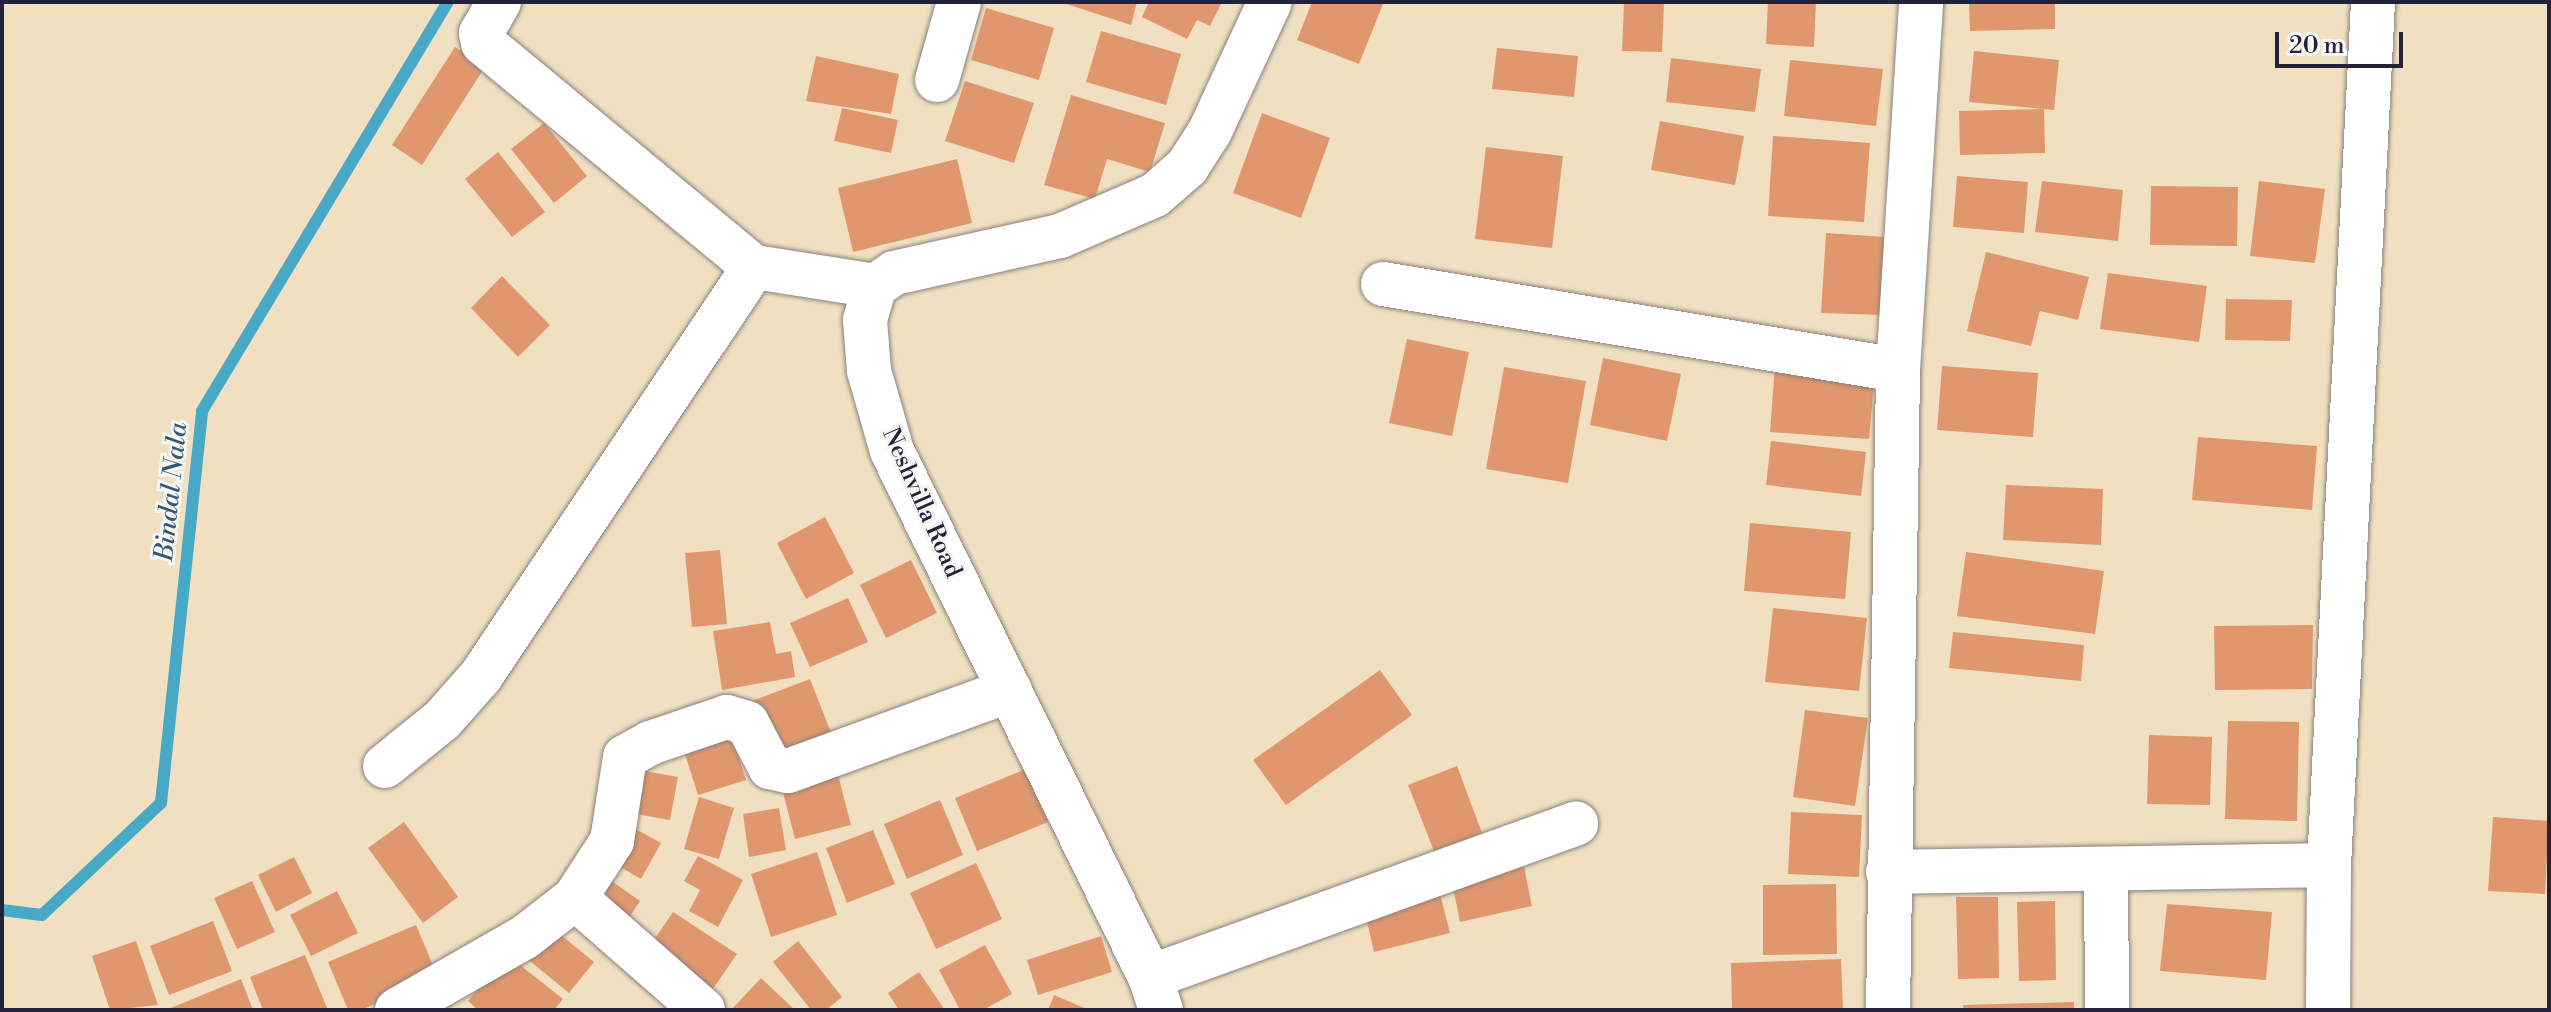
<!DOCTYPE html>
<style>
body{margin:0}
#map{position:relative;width:2551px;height:1012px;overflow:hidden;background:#f0e0c1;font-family:"Libre Bodoni",serif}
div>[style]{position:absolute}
.stream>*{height:12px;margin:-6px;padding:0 6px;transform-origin:6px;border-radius:6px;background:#48a9c7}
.building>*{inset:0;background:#e1976d}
.roads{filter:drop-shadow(0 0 2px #89817e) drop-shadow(0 0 2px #89817e)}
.minor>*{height:44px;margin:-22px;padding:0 22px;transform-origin:22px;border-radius:22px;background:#fff}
span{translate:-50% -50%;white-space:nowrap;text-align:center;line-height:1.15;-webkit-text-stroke:6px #f6f6f2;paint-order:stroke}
.street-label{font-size:24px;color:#22223b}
.water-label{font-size:26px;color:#315873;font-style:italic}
.frame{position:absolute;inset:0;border:4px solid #22223b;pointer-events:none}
.scale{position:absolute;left:2275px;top:32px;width:128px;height:36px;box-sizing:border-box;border:4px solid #22223b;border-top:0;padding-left:10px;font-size:24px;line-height:28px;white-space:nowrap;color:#22223b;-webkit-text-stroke:6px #f6f6f2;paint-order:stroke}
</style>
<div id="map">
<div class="stream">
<i style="left:2px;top:910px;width:40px;rotate:7.1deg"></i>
<i style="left:42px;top:915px;width:163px;rotate:-43.3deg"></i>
<i style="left:161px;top:803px;width:394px;rotate:-84deg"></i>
<i style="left:202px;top:411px;width:477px;rotate:-59deg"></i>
</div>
<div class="building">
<i style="clip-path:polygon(1060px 2px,1137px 2px,1131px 25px)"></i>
<i style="clip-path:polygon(1149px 2px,1222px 2px,1210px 26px,1197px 20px,1187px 39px,1142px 17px)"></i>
<i style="clip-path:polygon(1312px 2px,1383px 4px,1359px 64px,1297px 40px)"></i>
<i style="clip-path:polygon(1624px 2px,1664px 2px,1662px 52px,1622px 51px)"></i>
<i style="clip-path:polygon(1768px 2px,1816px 2px,1814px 47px,1766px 44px)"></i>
<i style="clip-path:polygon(1969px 2px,2055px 2px,2055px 29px,1970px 31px)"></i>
<i style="clip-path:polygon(986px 8px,1054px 28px,1039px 80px,971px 60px)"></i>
<i style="clip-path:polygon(1101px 31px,1181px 54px,1166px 105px,1086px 82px)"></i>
<i style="clip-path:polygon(455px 47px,485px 67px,422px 165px,392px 145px)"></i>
<i style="clip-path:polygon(1497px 48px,1578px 56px,1574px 97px,1492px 89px)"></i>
<i style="clip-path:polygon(1974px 51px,2059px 60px,2054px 110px,1969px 102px)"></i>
<i style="clip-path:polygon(816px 56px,899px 74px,891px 114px,806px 101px)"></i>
<i style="clip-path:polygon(1671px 58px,1761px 69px,1755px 112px,1666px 102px)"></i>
<i style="clip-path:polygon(1790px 60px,1883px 69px,1876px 126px,1784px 116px)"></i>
<i style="clip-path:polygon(965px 81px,1034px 103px,1014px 163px,945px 141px)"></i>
<i style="clip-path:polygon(1071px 95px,1165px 123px,1150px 172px,1107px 159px,1095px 199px,1044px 185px)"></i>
<i style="clip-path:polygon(842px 108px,898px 120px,891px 153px,834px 141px)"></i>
<i style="clip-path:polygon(2044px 109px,2045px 153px,1960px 155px,1959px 111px)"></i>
<i style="clip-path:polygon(1262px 113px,1330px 138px,1301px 218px,1233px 193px)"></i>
<i style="clip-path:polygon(1660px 121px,1744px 136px,1735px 185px,1651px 170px)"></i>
<i style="clip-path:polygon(544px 123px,587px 176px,554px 203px,511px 149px)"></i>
<i style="clip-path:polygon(1773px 136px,1870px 143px,1864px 222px,1768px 216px)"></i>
<i style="clip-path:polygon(1486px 147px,1563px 156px,1552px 248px,1475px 239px)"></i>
<i style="clip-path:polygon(498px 152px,545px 212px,512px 237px,465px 179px)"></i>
<i style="clip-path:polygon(957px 159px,972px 223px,853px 252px,838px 188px)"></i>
<i style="clip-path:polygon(1957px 176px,2028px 182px,2024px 233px,1953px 227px)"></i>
<i style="clip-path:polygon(2042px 181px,2123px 190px,2118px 241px,2035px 232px)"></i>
<i style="clip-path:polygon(2259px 181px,2325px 189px,2315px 263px,2250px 256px)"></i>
<i style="clip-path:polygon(2151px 186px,2238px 187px,2237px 246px,2150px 245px)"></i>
<i style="clip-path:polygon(1826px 233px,1885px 237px,1881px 315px,1821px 313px)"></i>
<i style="clip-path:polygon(1986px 252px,2089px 277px,2078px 320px,2040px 311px,2031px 346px,1967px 331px)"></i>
<i style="clip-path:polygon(2108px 273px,2207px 286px,2199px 342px,2100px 329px)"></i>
<i style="clip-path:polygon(502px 276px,550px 325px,518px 357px,471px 308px)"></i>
<i style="clip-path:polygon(2226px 299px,2292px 300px,2290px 341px,2225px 340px)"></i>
<i style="clip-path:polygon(1407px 339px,1469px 352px,1452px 436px,1389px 423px)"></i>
<i style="clip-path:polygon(1603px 358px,1681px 374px,1667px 441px,1590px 425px)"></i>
<i style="clip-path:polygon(1775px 366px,1875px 373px,1869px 439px,1770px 432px)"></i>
<i style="clip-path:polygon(1942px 366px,2038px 373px,2033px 437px,1937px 430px)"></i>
<i style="clip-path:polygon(1504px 367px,1586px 381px,1568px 483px,1486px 469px)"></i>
<i style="clip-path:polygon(2198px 437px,2317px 446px,2312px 510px,2192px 500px)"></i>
<i style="clip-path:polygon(1771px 441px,1866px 452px,1861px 496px,1766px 485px)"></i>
<i style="clip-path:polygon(2006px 485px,2103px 489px,2101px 545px,2003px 540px)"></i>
<i style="clip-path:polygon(825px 517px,854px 573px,806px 599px,777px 543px)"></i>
<i style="clip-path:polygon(1750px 523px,1851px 532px,1845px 599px,1744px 591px)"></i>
<i style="clip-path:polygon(720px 550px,727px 624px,692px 627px,685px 553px)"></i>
<i style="clip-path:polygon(1966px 552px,2104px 571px,2095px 634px,1957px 616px)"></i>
<i style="clip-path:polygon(911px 560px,937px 613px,886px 638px,860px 585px)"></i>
<i style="clip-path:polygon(848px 598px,868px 642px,810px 667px,790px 623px)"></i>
<i style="clip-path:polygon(1773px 608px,1867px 618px,1859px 691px,1765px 682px)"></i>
<i style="clip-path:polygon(770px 622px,776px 654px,791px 651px,795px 677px,722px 690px,713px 631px)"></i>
<i style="clip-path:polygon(2313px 625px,2312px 689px,2215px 690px,2214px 626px)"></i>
<i style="clip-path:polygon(1953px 632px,2084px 645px,2081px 681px,1949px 668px)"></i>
<i style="clip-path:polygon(1380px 670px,1412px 715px,1286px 805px,1253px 760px)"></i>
<i style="clip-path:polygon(810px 679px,832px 735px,765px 761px,744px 704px)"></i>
<i style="clip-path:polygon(1805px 710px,1868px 718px,1855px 806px,1793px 797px)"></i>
<i style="clip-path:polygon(2228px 721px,2299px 722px,2297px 821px,2225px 819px)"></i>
<i style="clip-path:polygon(731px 733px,746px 780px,698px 795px,683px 748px)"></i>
<i style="clip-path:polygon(2149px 735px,2212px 737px,2210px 805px,2147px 804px)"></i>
<i style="clip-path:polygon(835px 763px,851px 825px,795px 839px,779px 777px)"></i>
<i style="clip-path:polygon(1457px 766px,1482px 833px,1434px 851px,1408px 785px)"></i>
<i style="clip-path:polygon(1026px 769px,1048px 822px,977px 851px,955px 798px)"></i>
<i style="clip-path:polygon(639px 770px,678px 777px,670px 820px,630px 813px)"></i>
<i style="clip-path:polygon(699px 797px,734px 808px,719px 859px,684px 849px)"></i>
<i style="clip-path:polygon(940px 800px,963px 855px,907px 879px,884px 824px)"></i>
<i style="clip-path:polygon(779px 808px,786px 850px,749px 857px,743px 814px)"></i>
<i style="clip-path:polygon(1791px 812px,1862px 815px,1859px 877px,1788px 874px)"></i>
<i style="clip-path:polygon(2493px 817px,2549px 821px,2545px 894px,2488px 891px)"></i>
<i style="clip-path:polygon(621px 821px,661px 843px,641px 879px,601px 856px)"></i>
<i style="clip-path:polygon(404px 822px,458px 897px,423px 923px,368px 848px)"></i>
<i style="clip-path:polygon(873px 830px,895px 884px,847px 903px,826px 848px)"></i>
<i style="clip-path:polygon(817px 852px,837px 915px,771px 937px,751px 874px)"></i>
<i style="clip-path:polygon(698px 856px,743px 880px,718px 927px,689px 911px,700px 890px,684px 881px)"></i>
<i style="clip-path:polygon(294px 857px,312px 893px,276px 912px,258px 875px)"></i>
<i style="clip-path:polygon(976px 863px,1002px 919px,936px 949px,910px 893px)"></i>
<i style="clip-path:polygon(1524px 867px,1532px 906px,1460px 922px,1452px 882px)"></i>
<i style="clip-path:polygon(596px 870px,640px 901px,623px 927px,578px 897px)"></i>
<i style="clip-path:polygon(252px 881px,275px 932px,237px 949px,214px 898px)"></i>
<i style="clip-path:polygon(1836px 884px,1837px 954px,1763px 955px,1763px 885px)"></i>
<i style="clip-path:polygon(1438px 886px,1450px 933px,1374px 952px,1363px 905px)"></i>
<i style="clip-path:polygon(337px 891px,358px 933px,311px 956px,290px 915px)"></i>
<i style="clip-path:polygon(1956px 897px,1998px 897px,1999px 978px,1958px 979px)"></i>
<i style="clip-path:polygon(2055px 901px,2056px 980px,2019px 981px,2017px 902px)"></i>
<i style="clip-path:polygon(2167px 904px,2272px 912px,2266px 980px,2160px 971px)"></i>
<i style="clip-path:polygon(673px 912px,737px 954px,708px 996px,645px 953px)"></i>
<i style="clip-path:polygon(539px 917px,594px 962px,569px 993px,514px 948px)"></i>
<i style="clip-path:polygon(213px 921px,232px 971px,169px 995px,150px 946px)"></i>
<i style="clip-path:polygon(416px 925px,438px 977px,361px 1010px,348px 1010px,328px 962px)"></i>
<i style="clip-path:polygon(1101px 936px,1112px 972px,1038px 995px,1027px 960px)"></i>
<i style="clip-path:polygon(136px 941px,158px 1005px,110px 1010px,92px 956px)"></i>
<i style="clip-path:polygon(798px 941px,842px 997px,826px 1010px,811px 1010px,773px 962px)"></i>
<i style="clip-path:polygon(985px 945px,1012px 994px,983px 1010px,960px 1010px,939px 970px)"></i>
<i style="clip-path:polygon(506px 954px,563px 999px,554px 1010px,478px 1010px,468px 1001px)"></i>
<i style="clip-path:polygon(305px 955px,328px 1010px,263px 1010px,250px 977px)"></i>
<i style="clip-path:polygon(1841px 959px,1843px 1010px,1732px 1010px,1731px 963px)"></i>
<i style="clip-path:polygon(919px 972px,945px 1010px,899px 1010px,888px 993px)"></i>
<i style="clip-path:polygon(761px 978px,795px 1010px,731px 1010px)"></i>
<i style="clip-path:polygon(241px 979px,253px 1010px,166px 1010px)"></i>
<i style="clip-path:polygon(1054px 995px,1089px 1010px,1048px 1010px)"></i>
<i style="clip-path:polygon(2074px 1002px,2074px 1010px,1964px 1010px,1963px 1005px)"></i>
</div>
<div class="roads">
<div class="minor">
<i style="left:499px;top:2px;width:36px;rotate:120deg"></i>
<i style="left:481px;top:33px;width:10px;rotate:79deg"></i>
<i style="left:483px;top:43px;width:352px;rotate:39.6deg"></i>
<i style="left:754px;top:267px;width:122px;rotate:8.9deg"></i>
<i style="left:937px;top:80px;width:81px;rotate:-74.2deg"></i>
<i style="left:1383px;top:284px;width:522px;rotate:9.48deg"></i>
<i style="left:385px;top:766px;width:73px;rotate:-38.9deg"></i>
<i style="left:442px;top:720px;width:59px;rotate:-48.4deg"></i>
<i style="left:481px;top:676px;width:492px;rotate:-56.3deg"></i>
<i style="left:2329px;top:865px;width:864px;rotate:-87.08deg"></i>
<i style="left:2106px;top:869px;width:141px;rotate:89.6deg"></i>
<i style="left:1888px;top:872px;width:441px;rotate:-0.9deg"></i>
<i style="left:2329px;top:865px;width:145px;rotate:90.4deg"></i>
<i style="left:1150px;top:977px;width:453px;rotate:-19.8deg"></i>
<i style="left:397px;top:1010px;width:147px;rotate:-29.7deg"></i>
<i style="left:525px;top:937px;width:63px;rotate:-38deg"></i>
<i style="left:703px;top:1010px;width:170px;rotate:-138.8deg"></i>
<i style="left:575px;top:898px;width:68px;rotate:-57deg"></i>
<i style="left:612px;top:841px;width:85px;rotate:-81.2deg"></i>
<i style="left:625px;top:757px;width:29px;rotate:-29deg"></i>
<i style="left:650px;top:743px;width:81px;rotate:-18.7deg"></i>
<i style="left:727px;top:717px;width:21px;rotate:17deg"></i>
<i style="left:747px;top:723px;width:50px;rotate:62.4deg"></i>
<i style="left:770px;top:767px;width:18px;rotate:13deg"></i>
<i style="left:788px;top:771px;width:236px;rotate:-20deg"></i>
<i style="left:1161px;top:1010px;width:35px;rotate:-108deg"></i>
<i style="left:1150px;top:977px;width:586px;rotate:-116.13deg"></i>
<i style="left:892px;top:451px;width:83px;rotate:-106deg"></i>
<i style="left:869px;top:371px;width:51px;rotate:-94.5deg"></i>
<i style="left:865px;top:320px;width:35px;rotate:-74deg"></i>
<i style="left:875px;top:286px;width:23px;rotate:-34deg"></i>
<i style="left:894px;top:273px;width:170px;rotate:-12.6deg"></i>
<i style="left:1060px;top:236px;width:103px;rotate:-23.3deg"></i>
<i style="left:1155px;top:195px;width:43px;rotate:-41.2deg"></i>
<i style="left:1187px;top:167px;width:43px;rotate:-57.4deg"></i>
<i style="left:1210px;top:131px;width:142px;rotate:-65.1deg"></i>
<i style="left:1888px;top:1010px;width:640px;rotate:-89.1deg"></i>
<i style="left:1898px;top:370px;width:369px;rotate:-86.4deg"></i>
</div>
</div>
<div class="street-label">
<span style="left:921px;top:503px;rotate:66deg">Neshvilla Road</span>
</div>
<div class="water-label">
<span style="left:172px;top:492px;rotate:-84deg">Bindal Nala</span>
</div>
<div class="frame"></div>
<div class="scale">20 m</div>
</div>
